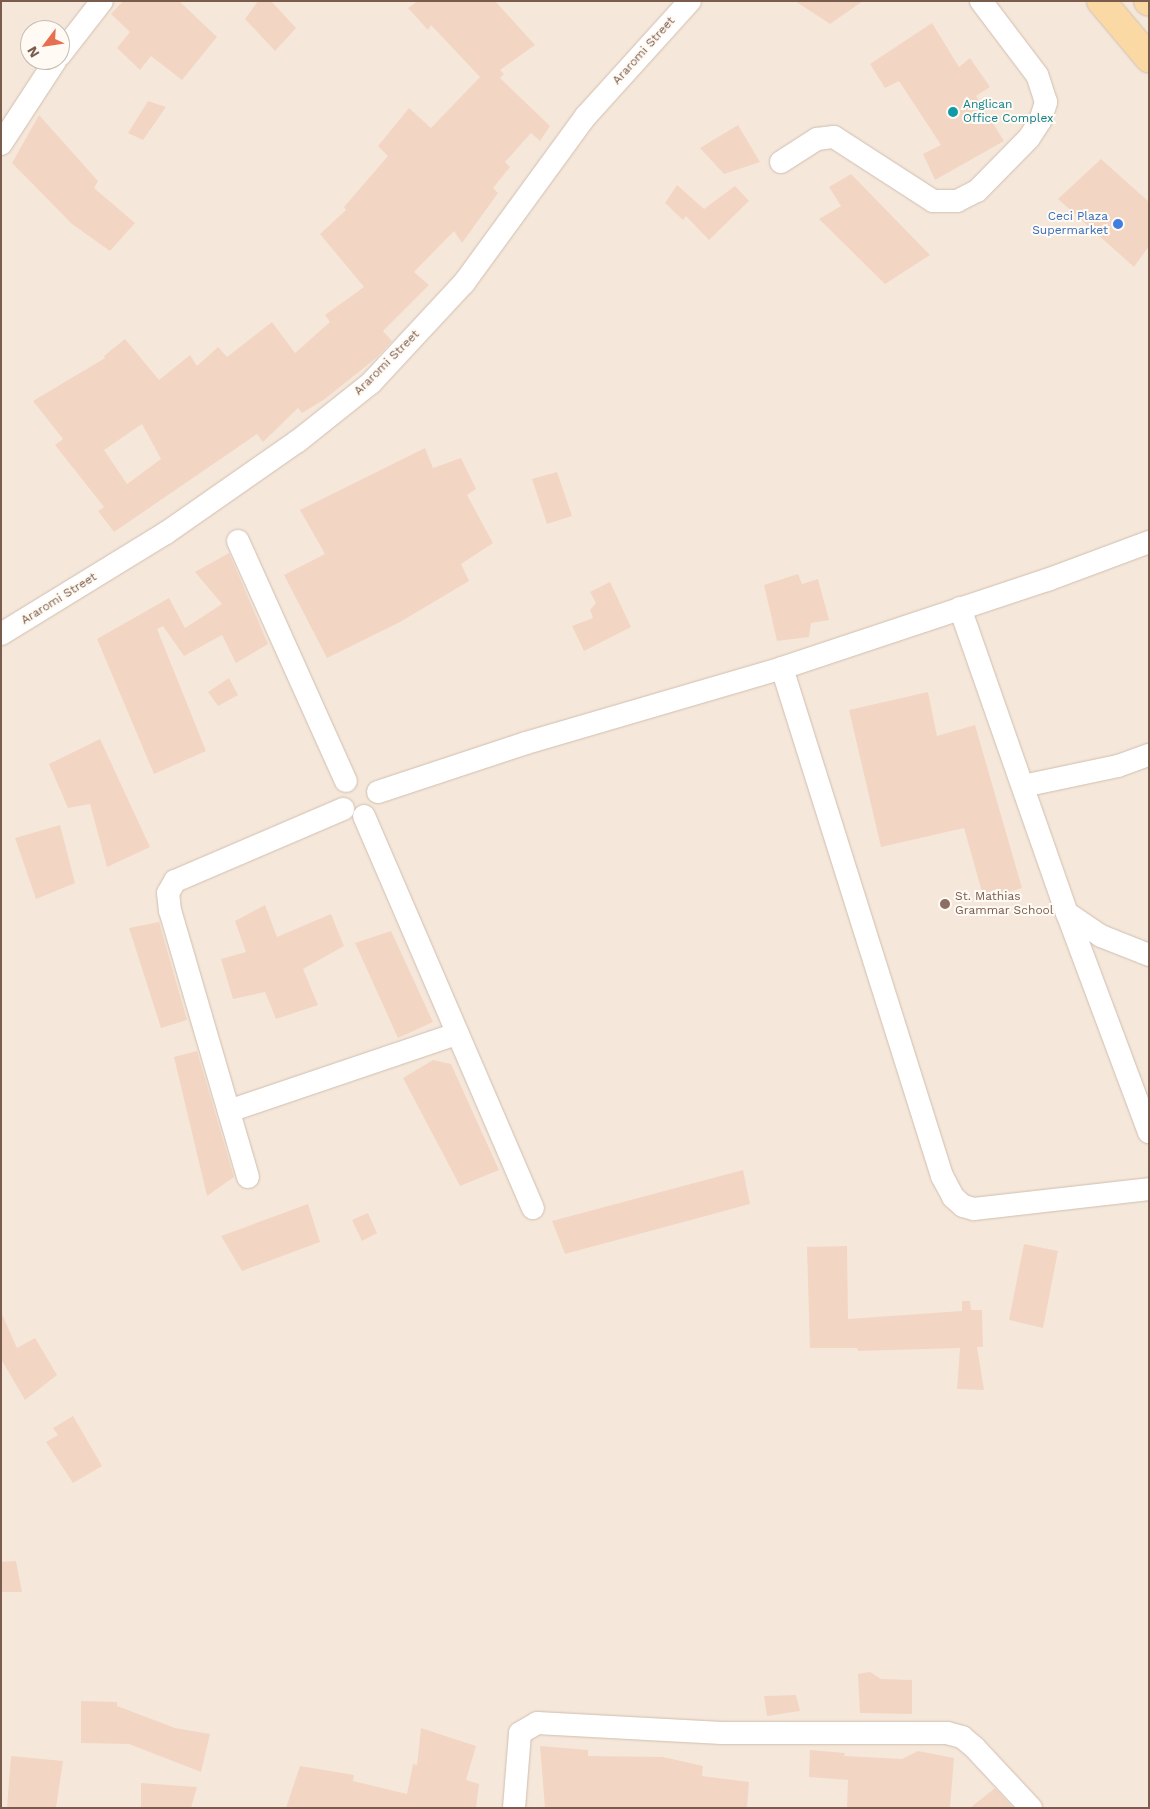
<!DOCTYPE html>
<style>
body{margin:0}
#map{position:relative;width:1150px;height:1809px;overflow:hidden;background:#fdf6ec;font-family:"Work Sans",sans-serif}
div>[style]{position:absolute}
.residential>*{inset:0;background:#f5e8da}
.building>*{inset:0;background:#f3d5c3}
.roads{filter:drop-shadow(0 0 1px #d1beb0) drop-shadow(0 0 1px #d1beb0)}
.minor>*{height:22px;margin:-11px;padding:0 11px;transform-origin:11px;border-radius:11px;background:#fff}
.major>*{height:28px;margin:-14px;padding:0 14px;transform-origin:14px;border-radius:14px;background:#fbd9a5}
.dots>*{width:14px;height:14px;translate:-50% -50%;box-sizing:border-box;border:2px solid #fffaf3;border-radius:50%}
span{translate:-50% -50%;white-space:nowrap;text-align:center;line-height:1.15;-webkit-text-stroke:4px #fffaf3;paint-order:stroke}
.street-label{font-size:12px;color:#7a5c4d}
.culture-label{font-size:12px;color:#0d838f}
.left{translate:0 -50%;text-align:left}
.shop-label{font-size:12px;color:#366cbe}
.right{translate:-100% -50%;text-align:right}
.education-label{font-size:12px;color:#785e54}
.frame{position:absolute;inset:0;border:2px solid #7a5c4d;pointer-events:none}
.north{position:absolute;left:20px;top:20px;width:50px;height:50px;box-sizing:border-box;background:#fffaf3;border:1px solid #cabbb1;border-radius:50%;rotate:239deg;font-size:14px;font-weight:700;line-height:20px;text-align:center;color:#7a5c4d}
.north::after{content:'';display:block;margin:auto;width:18px;height:22px;background:#e76f51;clip-path:polygon(50% 0,100% 100%,50% 72%,0 100%)}
</style>
<div id="map">
<div class="residential">
<i style="clip-path:polygon(evenodd,1px 1px,1149px 1px,1149px 1808px,1px 1808px,1px 1px,30px 30px,60px 30px,60px 60px,30px 60px,30px 30px)"></i>
</div>
<div class="building">
<i style="clip-path:polygon(123px 1px,179px 1px,217px 37px,182px 80px,151px 56px,140px 70px,117px 48px,130px 32px,111px 14px)"></i>
<i style="clip-path:polygon(258px 1px,271px 1px,296px 28px,275px 51px,245px 19px)"></i>
<i style="clip-path:polygon(evenodd,418px 1px,495px 1px,535px 45px,500px 70px,504px 74px,500px 78px,550px 126px,540px 141px,531px 133px,505px 162px,510px 167px,493px 188px,498px 193px,462px 243px,454px 231px,414px 272px,429px 285px,383px 331px,392px 341px,376px 358px,325px 399px,302px 413px,298px 408px,263px 442px,257px 434px,114px 532px,98px 511px,104px 507px,55px 445px,63px 439px,33px 401px,105px 358px,104px 356px,125px 339px,159px 380px,190px 355px,197px 366px,218px 347px,227px 357px,272px 322px,295px 353px,330px 322px,325px 315px,364px 287px,320px 234px,346px 210px,344px 207px,388px 156px,378px 146px,409px 108px,431px 128px,480px 77px,431px 25px,428px 30px,408px 8px,418px 1px,142px 424px,161px 459px,127px 484px,104px 450px,142px 424px)"></i>
<i style="clip-path:polygon(795px 1px,863px 1px,830px 24px)"></i>
<i style="clip-path:polygon(932px 23px,959px 67px,970px 58px,990px 87px,976px 96px,1004px 141px,935px 180px,923px 154px,941px 145px,899px 81px,885px 88px,870px 64px)"></i>
<i style="clip-path:polygon(148px 101px,166px 107px,143px 140px,128px 133px)"></i>
<i style="clip-path:polygon(39px 115px,98px 181px,94px 188px,135px 223px,110px 251px,72px 224px,12px 163px)"></i>
<i style="clip-path:polygon(738px 125px,760px 162px,724px 174px,700px 148px)"></i>
<i style="clip-path:polygon(1101px 159px,1149px 202px,1149px 246px,1134px 267px,1058px 199px)"></i>
<i style="clip-path:polygon(851px 174px,930px 255px,885px 284px,819px 219px,841px 206px,829px 187px)"></i>
<i style="clip-path:polygon(677px 185px,704px 209px,735px 186px,749px 201px,709px 240px,686px 216px,683px 220px,665px 203px)"></i>
<i style="clip-path:polygon(425px 448px,433px 468px,461px 458px,476px 489px,467px 495px,493px 543px,461px 564px,469px 581px,400px 622px,327px 658px,284px 575px,325px 554px,300px 510px)"></i>
<i style="clip-path:polygon(557px 472px,572px 516px,547px 524px,532px 479px)"></i>
<i style="clip-path:polygon(229px 553px,268px 644px,236px 663px,222px 635px,184px 656px,163px 626px,157px 629px,206px 751px,154px 774px,97px 639px,169px 598px,185px 628px,222px 604px,195px 572px)"></i>
<i style="clip-path:polygon(798px 574px,802px 584px,818px 579px,829px 620px,811px 623px,809px 637px,777px 641px,764px 585px)"></i>
<i style="clip-path:polygon(610px 582px,631px 627px,584px 651px,572px 626px,593px 618px,590px 610px,596px 603px,590px 592px)"></i>
<i style="clip-path:polygon(229px 678px,238px 695px,218px 706px,208px 692px)"></i>
<i style="clip-path:polygon(928px 692px,937px 736px,975px 725px,1022px 888px,984px 899px,964px 828px,881px 847px,849px 710px)"></i>
<i style="clip-path:polygon(100px 739px,150px 847px,107px 867px,90px 804px,68px 808px,49px 764px)"></i>
<i style="clip-path:polygon(60px 825px,75px 883px,36px 899px,15px 838px)"></i>
<i style="clip-path:polygon(265px 905px,277px 937px,331px 914px,344px 946px,303px 969px,318px 1005px,276px 1019px,265px 992px,233px 999px,221px 959px,246px 952px,235px 921px)"></i>
<i style="clip-path:polygon(159px 922px,187px 1020px,161px 1028px,129px 928px)"></i>
<i style="clip-path:polygon(391px 931px,433px 1022px,398px 1038px,355px 943px)"></i>
<i style="clip-path:polygon(197px 1051px,234px 1177px,207px 1196px,174px 1057px)"></i>
<i style="clip-path:polygon(433px 1060px,451px 1064px,499px 1170px,460px 1186px,403px 1078px)"></i>
<i style="clip-path:polygon(743px 1170px,750px 1204px,565px 1254px,552px 1221px)"></i>
<i style="clip-path:polygon(308px 1204px,320px 1242px,242px 1271px,221px 1236px)"></i>
<i style="clip-path:polygon(368px 1213px,377px 1233px,362px 1241px,352px 1220px)"></i>
<i style="clip-path:polygon(1024px 1244px,1058px 1251px,1043px 1328px,1009px 1320px)"></i>
<i style="clip-path:polygon(847px 1246px,848px 1319px,962px 1311px,962px 1301px,970px 1301px,971px 1310px,982px 1310px,983px 1347px,977px 1347px,984px 1390px,957px 1389px,960px 1348px,858px 1351px,857px 1348px,810px 1348px,807px 1247px)"></i>
<i style="clip-path:polygon(1px 1312px,17px 1348px,35px 1338px,57px 1375px,25px 1400px,1px 1359px)"></i>
<i style="clip-path:polygon(73px 1416px,102px 1466px,73px 1483px,46px 1442px,58px 1435px,53px 1428px)"></i>
<i style="clip-path:polygon(16px 1561px,22px 1592px,1px 1592px,1px 1562px)"></i>
<i style="clip-path:polygon(870px 1672px,881px 1679px,912px 1680px,912px 1714px,860px 1713px,858px 1674px)"></i>
<i style="clip-path:polygon(796px 1695px,800px 1711px,767px 1716px,764px 1696px)"></i>
<i style="clip-path:polygon(81px 1701px,117px 1702px,117px 1706px,175px 1728px,210px 1734px,201px 1772px,129px 1744px,81px 1743px)"></i>
<i style="clip-path:polygon(421px 1728px,476px 1746px,466px 1780px,479px 1784px,476px 1808px,286px 1808px,300px 1766px,354px 1775px,353px 1781px,407px 1794px,413px 1764px,417px 1765px)"></i>
<i style="clip-path:polygon(540px 1746px,588px 1750px,588px 1756px,663px 1757px,703px 1766px,702px 1776px,749px 1782px,747px 1808px,545px 1808px)"></i>
<i style="clip-path:polygon(810px 1750px,845px 1753px,844px 1756px,902px 1759px,918px 1751px,954px 1758px,950px 1808px,847px 1808px,848px 1780px,809px 1777px)"></i>
<i style="clip-path:polygon(11px 1756px,63px 1761px,56px 1808px,7px 1808px)"></i>
<i style="clip-path:polygon(141px 1783px,197px 1787px,191px 1808px,141px 1808px)"></i>
<i style="clip-path:polygon(995px 1788px,1013px 1808px,970px 1808px)"></i>
</div>
<div class="roads">
<div class="minor">
<i style="left:60px;top:55px;width:68px;rotate:-52.1deg"></i>
<i style="left:1px;top:144px;width:100px;rotate:-56.8deg"></i>
<i style="left:781px;top:162px;width:43px;rotate:-32.6deg"></i>
<i style="left:817px;top:139px;width:17px;rotate:-7deg"></i>
<i style="left:834px;top:137px;width:118px;rotate:32.9deg"></i>
<i style="left:933px;top:201px;width:24px"></i>
<i style="left:957px;top:201px;width:22px;rotate:-27deg"></i>
<i style="left:977px;top:191px;width:74px;rotate:-45.5deg"></i>
<i style="left:1029px;top:138px;width:20px;rotate:-57deg"></i>
<i style="left:1040px;top:121px;width:20px;rotate:-72deg"></i>
<i style="left:1046px;top:102px;width:28px;rotate:-108deg"></i>
<i style="left:1037px;top:75px;width:93px;rotate:-127.1deg"></i>
<i style="left:238px;top:541px;width:263px;rotate:65.8deg"></i>
<i style="left:960px;top:608px;width:323px;rotate:70.7deg"></i>
<i style="left:1067px;top:913px;width:234px;rotate:69.5deg"></i>
<i style="left:1px;top:634px;width:193px;rotate:-31.5deg"></i>
<i style="left:166px;top:533px;width:161px;rotate:-34.9deg"></i>
<i style="left:298px;top:441px;width:93px;rotate:-38.5deg"></i>
<i style="left:371px;top:383px;width:137px;rotate:-47.1deg"></i>
<i style="left:464px;top:283px;width:207px;rotate:-53.9deg"></i>
<i style="left:586px;top:116px;width:155px;rotate:-47.9deg"></i>
<i style="left:782px;top:668px;width:533px;rotate:72.52deg"></i>
<i style="left:942px;top:1176px;width:24px;rotate:62deg"></i>
<i style="left:953px;top:1197px;width:13px;rotate:42deg"></i>
<i style="left:963px;top:1206px;width:11px;rotate:15deg"></i>
<i style="left:974px;top:1209px;width:176px;rotate:-6.5deg"></i>
<i style="left:1023px;top:786px;width:97px;rotate:-11.9deg"></i>
<i style="left:1118px;top:766px;width:33px;rotate:-20deg"></i>
<i style="left:378px;top:792px;width:156px;rotate:-18.3deg"></i>
<i style="left:526px;top:743px;width:267px;rotate:-16.3deg"></i>
<i style="left:782px;top:668px;width:279px;rotate:-18.4deg"></i>
<i style="left:1047px;top:580px;width:109px;rotate:-20.4deg"></i>
<i style="left:364px;top:816px;width:427px;rotate:66.7deg"></i>
<i style="left:1067px;top:913px;width:41px;rotate:34.1deg"></i>
<i style="left:1101px;top:936px;width:52px;rotate:21.6deg"></i>
<i style="left:229px;top:1111px;width:241px;rotate:-18.7deg"></i>
<i style="left:248px;top:1177px;width:277px;rotate:-106.3deg"></i>
<i style="left:170px;top:911px;width:18px;rotate:-96deg"></i>
<i style="left:168px;top:893px;width:14px;rotate:-60deg"></i>
<i style="left:175px;top:881px;width:183px;rotate:-23.2deg"></i>
<i style="left:514px;top:1808px;width:75px;rotate:-85.4deg"></i>
<i style="left:520px;top:1733px;width:20px;rotate:-30deg"></i>
<i style="left:537px;top:1723px;width:185px;rotate:3.1deg"></i>
<i style="left:722px;top:1733px;width:225px"></i>
<i style="left:947px;top:1733px;width:16px;rotate:15deg"></i>
<i style="left:962px;top:1737px;width:17px;rotate:40deg"></i>
<i style="left:975px;top:1748px;width:82px;rotate:47deg"></i>
</div>
<div class="major">
<i style="left:1101px;top:1px;width:75px;rotate:49.9deg"></i>
<i style="left:1148px;top:1px;width:1px;rotate:45deg"></i>
</div>
</div>
<div class="dots">
<i style="left:953px;top:112px;background:#0f9aa8"></i>
<i style="left:1118px;top:224px;background:#3f7fe0"></i>
<i style="left:945px;top:904px;background:#8d6e63"></i>
</div>
<div class="street-label">
<span style="left:644px;top:51px;rotate:-48deg">Araromi Street</span>
<span style="left:387px;top:363px;rotate:-45deg">Araromi Street</span>
<span style="left:59px;top:599px;rotate:-32deg">Araromi Street</span>
</div>
<div class="culture-label">
<span class="left" style="left:963px;top:112px">Anglican<br>Office Complex</span>
</div>
<div class="shop-label">
<span class="right" style="left:1108px;top:224px">Ceci Plaza<br>Supermarket</span>
</div>
<div class="education-label">
<span class="left" style="left:955px;top:904px">St. Mathias<br>Grammar School</span>
</div>
<div class="frame"></div>
<div class="north">N</div>
</div>
